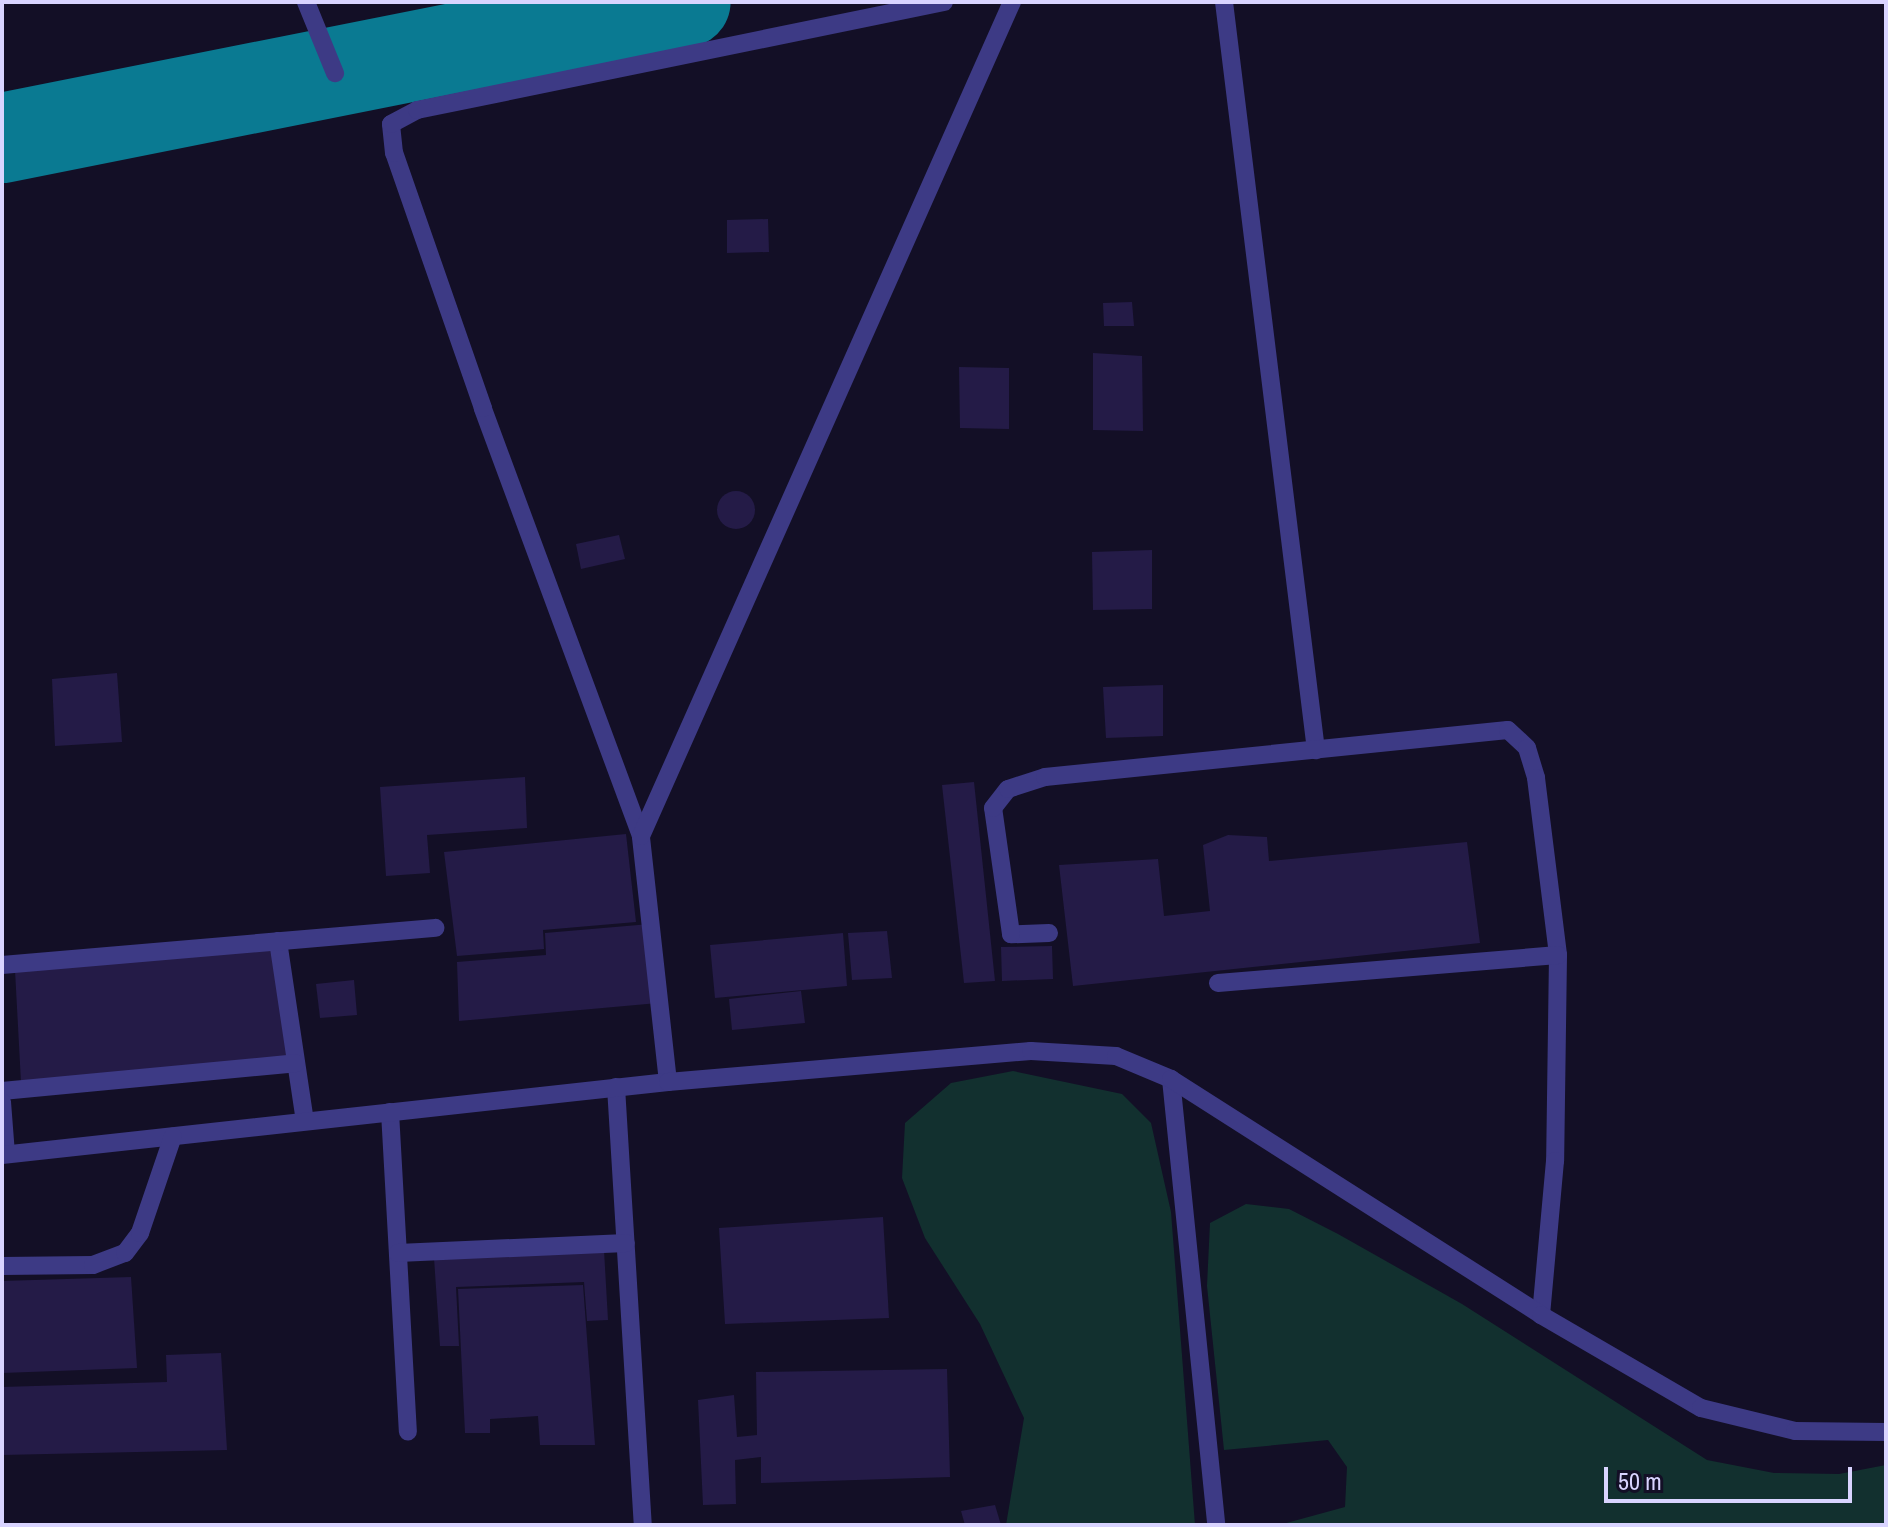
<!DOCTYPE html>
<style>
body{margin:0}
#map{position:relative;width:1888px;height:1527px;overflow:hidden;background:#130f26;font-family:"Archivo Narrow",sans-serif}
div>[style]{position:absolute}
.green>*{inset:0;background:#12302f}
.taxiway>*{height:90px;margin:-45px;padding:0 45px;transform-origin:45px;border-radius:45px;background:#0a7a92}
.building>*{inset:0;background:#241b47}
.round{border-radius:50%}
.lane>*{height:18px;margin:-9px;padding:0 9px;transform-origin:9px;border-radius:9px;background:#3d3a85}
span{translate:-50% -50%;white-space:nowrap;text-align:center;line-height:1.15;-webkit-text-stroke:7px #130f26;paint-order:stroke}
.frame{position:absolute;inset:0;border:4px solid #d9d4ff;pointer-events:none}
.scale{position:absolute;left:1604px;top:1467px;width:248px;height:36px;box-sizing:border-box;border:4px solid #d9d4ff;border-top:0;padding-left:10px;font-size:24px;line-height:28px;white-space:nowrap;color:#d9d4ff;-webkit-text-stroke:6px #130f26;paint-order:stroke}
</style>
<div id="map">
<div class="green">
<i style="clip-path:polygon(1013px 1071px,1122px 1094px,1151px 1123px,1171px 1212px,1195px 1525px,1006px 1525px,1024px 1418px,980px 1324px,925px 1238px,902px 1178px,905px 1123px,951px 1083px)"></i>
<i style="clip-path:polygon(1246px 1204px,1289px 1209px,1338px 1234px,1462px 1304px,1707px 1460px,1774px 1473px,1839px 1474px,1886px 1465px,1886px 1525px,1279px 1525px,1345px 1507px,1347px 1467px,1328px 1440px,1224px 1450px,1207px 1286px,1210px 1223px)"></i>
</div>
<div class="taxiway">
<i style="left:2px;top:138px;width:697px;rotate:-11.25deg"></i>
</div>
<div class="building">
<i style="clip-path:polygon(768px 219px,769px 252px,727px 253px,727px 220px)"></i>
<i style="clip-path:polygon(1132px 302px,1134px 326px,1104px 326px,1103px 303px)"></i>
<i style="clip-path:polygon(1093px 353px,1142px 356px,1143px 431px,1093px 430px)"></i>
<i style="clip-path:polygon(959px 367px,1009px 368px,1009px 429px,960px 428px)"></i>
<i class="round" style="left:717px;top:491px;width:38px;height:38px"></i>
<i style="clip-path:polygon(619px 535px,625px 559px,581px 569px,576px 544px)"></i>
<i style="clip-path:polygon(1152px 550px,1152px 609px,1093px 610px,1092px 552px)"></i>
<i style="clip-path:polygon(117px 673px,122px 742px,55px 746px,52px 679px)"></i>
<i style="clip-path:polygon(1163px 685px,1163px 736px,1106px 738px,1103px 687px)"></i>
<i style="clip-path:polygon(525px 777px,527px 828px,427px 835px,430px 873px,386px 876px,380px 787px)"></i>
<i style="clip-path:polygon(974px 782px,995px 981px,964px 983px,942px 785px)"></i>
<i style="clip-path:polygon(626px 834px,636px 922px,543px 930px,544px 949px,457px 956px,444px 852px)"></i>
<i style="clip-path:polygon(1228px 835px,1267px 837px,1269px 861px,1467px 842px,1480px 943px,1073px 986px,1059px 865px,1158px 859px,1164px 916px,1210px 911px,1203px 845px)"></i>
<i style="clip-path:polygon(650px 924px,658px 1003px,459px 1021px,457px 962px,546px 955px,545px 933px)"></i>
<i style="clip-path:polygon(887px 931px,892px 978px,852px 980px,848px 933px)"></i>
<i style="clip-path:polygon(843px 933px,847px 986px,715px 998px,710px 945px)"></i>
<i style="clip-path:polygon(1052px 946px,1053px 979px,1002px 981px,1001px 947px)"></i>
<i style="clip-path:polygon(276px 949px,288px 1056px,21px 1082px,15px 970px)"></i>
<i style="clip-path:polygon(354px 980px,357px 1015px,320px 1018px,316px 984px)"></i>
<i style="clip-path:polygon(801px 991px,805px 1023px,732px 1030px,729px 999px)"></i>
<i style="clip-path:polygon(883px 1217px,889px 1318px,725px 1324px,719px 1228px)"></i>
<i style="clip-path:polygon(604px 1250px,608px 1320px,587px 1321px,584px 1282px,456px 1287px,459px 1346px,440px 1346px,434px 1258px)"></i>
<i style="clip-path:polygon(131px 1277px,137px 1368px,2px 1373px,2px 1281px)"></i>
<i style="clip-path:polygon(583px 1285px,595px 1445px,540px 1445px,538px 1416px,490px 1419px,490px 1433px,465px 1433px,458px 1289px)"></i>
<i style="clip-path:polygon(221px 1353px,227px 1450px,2px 1455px,2px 1387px,167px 1382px,166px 1355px)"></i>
<i style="clip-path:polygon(947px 1369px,950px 1477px,761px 1483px,761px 1457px,735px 1460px,736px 1504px,703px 1505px,698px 1400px,734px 1395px,737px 1437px,757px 1435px,756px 1372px)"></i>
<i style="clip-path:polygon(995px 1505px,1001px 1525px,965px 1525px,961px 1511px)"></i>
</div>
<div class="lane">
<i style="left:306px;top:2px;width:77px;rotate:67.8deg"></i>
<i style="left:1224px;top:2px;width:754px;rotate:82.99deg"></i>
<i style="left:641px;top:836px;width:456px;rotate:-110.3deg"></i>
<i style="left:483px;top:408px;width:270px;rotate:-109.2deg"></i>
<i style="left:394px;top:153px;width:29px;rotate:-96deg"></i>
<i style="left:391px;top:124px;width:30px;rotate:-28deg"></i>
<i style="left:417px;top:110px;width:538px;rotate:-11.58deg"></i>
<i style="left:1049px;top:933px;width:38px;rotate:178deg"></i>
<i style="left:1011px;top:934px;width:127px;rotate:-98.1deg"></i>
<i style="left:993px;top:808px;width:24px;rotate:-52deg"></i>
<i style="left:1008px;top:789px;width:39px;rotate:-18deg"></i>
<i style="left:1045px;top:777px;width:465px;rotate:-5.8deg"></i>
<i style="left:1508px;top:730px;width:26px;rotate:43deg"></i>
<i style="left:1527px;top:748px;width:31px;rotate:73deg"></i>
<i style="left:1536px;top:778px;width:178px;rotate:82.9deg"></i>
<i style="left:1558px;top:955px;width:206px;rotate:90.8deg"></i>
<i style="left:1555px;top:1161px;width:155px;rotate:95.2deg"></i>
<i style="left:278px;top:941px;width:182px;rotate:81.5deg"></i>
<i style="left:2px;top:965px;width:435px;rotate:-4.9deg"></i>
<i style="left:1218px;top:983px;width:341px;rotate:-4.7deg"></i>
<i style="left:1171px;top:1079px;width:448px;rotate:84.2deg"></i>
<i style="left:668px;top:1082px;width:247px;rotate:-96.3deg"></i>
<i style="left:641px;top:836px;width:913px;rotate:-66.02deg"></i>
<i style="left:616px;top:1087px;width:439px;rotate:86.5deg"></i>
<i style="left:2px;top:1091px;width:295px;rotate:-5.4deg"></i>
<i style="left:2px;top:1102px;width:52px;rotate:85.6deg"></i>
<i style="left:390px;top:1112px;width:320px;rotate:86.8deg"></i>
<i style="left:2px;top:1155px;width:670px;rotate:-6.26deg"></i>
<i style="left:668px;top:1082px;width:364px;rotate:-4.9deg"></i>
<i style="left:1031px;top:1051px;width:85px;rotate:3.4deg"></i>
<i style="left:1116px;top:1056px;width:60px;rotate:22.7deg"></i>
<i style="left:1171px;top:1079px;width:439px;rotate:32.5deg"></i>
<i style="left:1541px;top:1315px;width:185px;rotate:30.2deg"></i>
<i style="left:1701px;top:1408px;width:97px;rotate:13.7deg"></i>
<i style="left:1795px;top:1431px;width:91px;rotate:0.6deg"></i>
<i style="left:398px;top:1253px;width:228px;rotate:-2.5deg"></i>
<i style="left:2px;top:1266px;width:91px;rotate:-0.6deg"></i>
<i style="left:93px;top:1265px;width:34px;rotate:-21deg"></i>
<i style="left:125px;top:1253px;width:25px;rotate:-53deg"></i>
<i style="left:140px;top:1233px;width:102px;rotate:-71.2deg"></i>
</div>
<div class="frame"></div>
<div class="scale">50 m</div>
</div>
